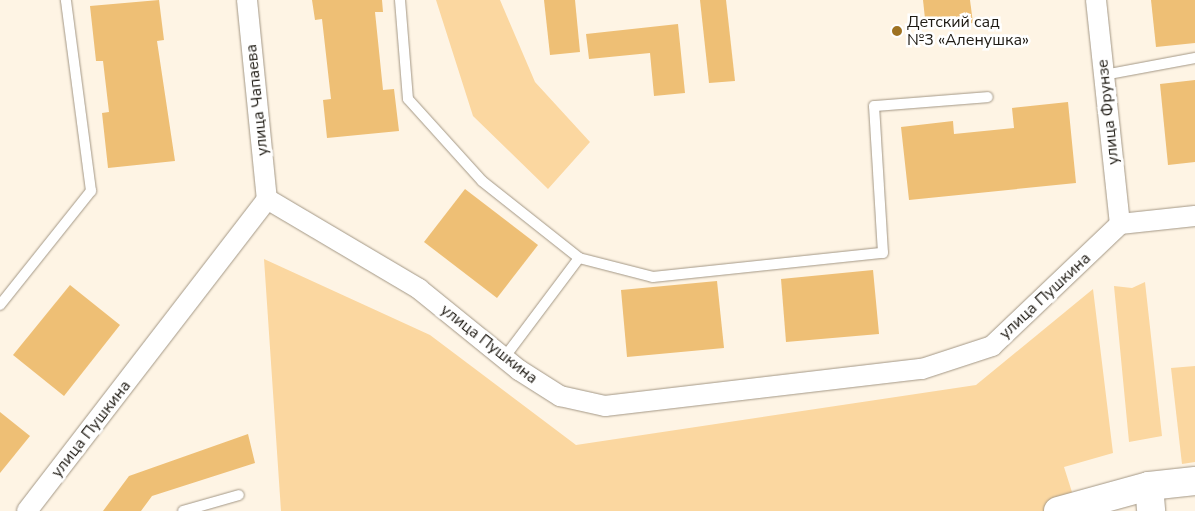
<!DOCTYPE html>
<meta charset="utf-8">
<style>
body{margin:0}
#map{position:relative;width:1195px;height:511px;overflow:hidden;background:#fef4e4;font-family:"Nunito Sans",sans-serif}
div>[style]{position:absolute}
.green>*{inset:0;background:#fbd7a0}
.building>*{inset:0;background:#eebf75}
.roads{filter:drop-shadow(0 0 1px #a39785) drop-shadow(0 0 1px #a39785)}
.lane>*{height:10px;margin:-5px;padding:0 5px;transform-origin:5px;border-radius:5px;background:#fff}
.street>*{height:20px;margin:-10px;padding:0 10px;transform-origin:10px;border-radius:10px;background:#fff}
.secondary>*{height:28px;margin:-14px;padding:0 14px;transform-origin:14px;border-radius:14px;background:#fff}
.dots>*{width:14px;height:14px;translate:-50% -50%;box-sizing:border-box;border:2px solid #fff;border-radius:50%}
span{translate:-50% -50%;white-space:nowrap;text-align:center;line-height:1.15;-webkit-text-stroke:5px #fff;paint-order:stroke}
.poi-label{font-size:16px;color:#1e1a13}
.left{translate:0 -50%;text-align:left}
.street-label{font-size:16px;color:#1e1a13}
</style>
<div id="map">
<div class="green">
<i style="clip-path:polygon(436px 0,500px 0,535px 82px,590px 142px,548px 189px,473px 116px)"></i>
<i style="clip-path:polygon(264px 259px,430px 335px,576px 445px,976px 385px,1093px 289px,1113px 453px,1064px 467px,1078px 511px,281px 511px)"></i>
<i style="clip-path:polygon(1145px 282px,1162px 436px,1129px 442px,1114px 286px,1132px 288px)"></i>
<i style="clip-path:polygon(1195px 366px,1195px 462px,1182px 464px,1171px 368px)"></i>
</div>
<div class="building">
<i style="clip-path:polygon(159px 0,164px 40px,157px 41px,175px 161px,108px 168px,102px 113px,109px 112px,103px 61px,96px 61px,90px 6px)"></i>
<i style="clip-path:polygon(312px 0,382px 0,383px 12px,375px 12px,383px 90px,394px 89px,399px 131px,327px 138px,323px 100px,331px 99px,322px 19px,315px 20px)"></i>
<i style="clip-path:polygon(544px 0,575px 0,580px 52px,550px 55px)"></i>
<i style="clip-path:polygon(700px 0,726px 0,735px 81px,709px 83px)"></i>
<i style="clip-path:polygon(923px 0,970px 0,973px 23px,926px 28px)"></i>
<i style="clip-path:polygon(1151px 0,1195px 0,1195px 43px,1156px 47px)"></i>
<i style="clip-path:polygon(678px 24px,685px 93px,654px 96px,650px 53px,589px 59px,586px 34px)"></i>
<i style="clip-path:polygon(1195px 80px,1195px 162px,1168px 165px,1160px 84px)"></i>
<i style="clip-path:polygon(1068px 102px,1076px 183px,909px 200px,901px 127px,953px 121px,954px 134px,1014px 128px,1012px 108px)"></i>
<i style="clip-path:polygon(465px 189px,538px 245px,497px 298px,424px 242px)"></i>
<i style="clip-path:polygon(873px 270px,879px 334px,786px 342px,781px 279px)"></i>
<i style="clip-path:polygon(717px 281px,724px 348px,627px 357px,621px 290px)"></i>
<i style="clip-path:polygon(70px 285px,120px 325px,64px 396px,13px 355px)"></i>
<i style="clip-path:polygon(0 412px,30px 436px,0 473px)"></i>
<i style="clip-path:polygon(248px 434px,255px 463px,152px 496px,141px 511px,103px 511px,129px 476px)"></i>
</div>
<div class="roads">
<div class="lane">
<i style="left:400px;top:0;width:99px;rotate:85.4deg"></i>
<i style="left:408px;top:99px;width:110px;rotate:47.9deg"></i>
<i style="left:482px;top:181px;width:124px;rotate:38.4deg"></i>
<i style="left:579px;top:258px;width:76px;rotate:14.4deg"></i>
<i style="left:653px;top:277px;width:231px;rotate:-6deg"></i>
<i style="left:883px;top:253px;width:147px;rotate:-93.5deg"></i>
<i style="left:874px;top:106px;width:114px;rotate:-4.5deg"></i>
<i style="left:1104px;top:75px;width:93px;rotate:-10.6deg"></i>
<i style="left:0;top:305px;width:146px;rotate:-51.4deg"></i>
<i style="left:91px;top:191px;width:193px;rotate:-97.5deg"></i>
<i style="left:504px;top:358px;width:125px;rotate:-53.1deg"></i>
<i style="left:183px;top:511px;width:58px;rotate:-15.9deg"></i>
</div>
<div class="street">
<i style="left:247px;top:0;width:200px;rotate:84.3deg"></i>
<i style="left:1096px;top:0;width:225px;rotate:83.9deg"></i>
<i style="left:267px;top:199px;width:177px;rotate:30.6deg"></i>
<i style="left:419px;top:289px;width:129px;rotate:39deg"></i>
<i style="left:519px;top:370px;width:49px;rotate:32.4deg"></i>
<i style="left:560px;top:396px;width:46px;rotate:12.5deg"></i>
<i style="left:605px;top:406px;width:319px;rotate:-6.7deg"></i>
<i style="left:922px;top:369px;width:74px;rotate:-18.2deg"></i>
<i style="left:992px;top:346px;width:177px;rotate:-43.6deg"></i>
<i style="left:1120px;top:224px;width:75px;rotate:-6.1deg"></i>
<i style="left:27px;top:511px;width:394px;rotate:-52.4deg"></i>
</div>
<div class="secondary">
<i style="left:1149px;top:486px;width:25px;rotate:85deg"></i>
<i style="left:1058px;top:511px;width:94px;rotate:-15.4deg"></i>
<i style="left:1149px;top:486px;width:46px;rotate:-6.2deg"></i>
</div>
</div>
<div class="dots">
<i style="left:897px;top:31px;background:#9e7222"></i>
</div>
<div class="poi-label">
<span class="left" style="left:907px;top:31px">Детский сад<br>№3 «Аленушка»</span>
</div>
<div class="street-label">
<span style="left:257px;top:100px;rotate:-96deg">улица Чапаева</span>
<span style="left:1108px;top:112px;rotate:-96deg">улица Фрунзе</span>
<span style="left:1045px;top:296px;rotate:-43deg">улица Пушкина</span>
<span style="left:489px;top:344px;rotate:38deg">улица Пушкина</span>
<span style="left:91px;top:429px;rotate:-52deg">улица Пушкина</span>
</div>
</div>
